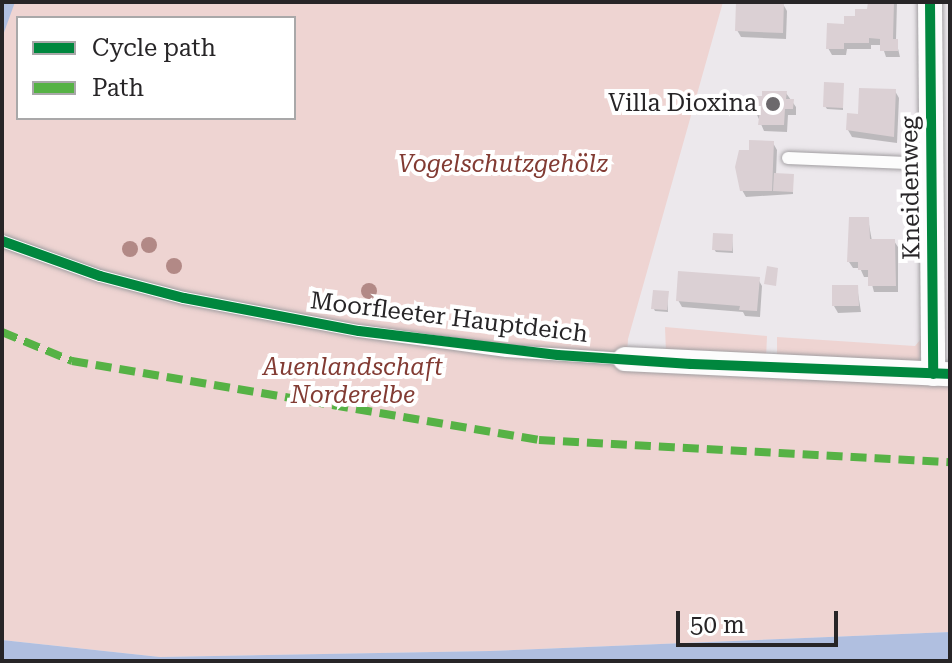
<!DOCTYPE html>
<meta charset="utf-8">
<style>
body{margin:0}
#map{position:relative;width:952px;height:663px;overflow:hidden;background:#ece8ec;font-family:"Roboto Serif",serif}
div>[style]{position:absolute}
.green>*{inset:0;background:#eed4d2}
.water>*{inset:0;background:#b0bfe0}
.shadow>*{inset:0;background:#0003}
.building>*{inset:0;background:#dbd0d4}
.roads{filter:drop-shadow(0 0 2px #a19ea1) drop-shadow(0 0 2px #a19ea1)}
.service>*{height:12px;margin:-6px;padding:0 6px;transform-origin:6px;border-radius:6px;background:#fcfcfc}
.minor>*{height:24px;margin:-12px;padding:0 12px;transform-origin:12px;border-radius:12px;background:#fcfcfc}
.quiet>*{height:8px;margin-top:-4px;transform-origin:0;background:repeating-linear-gradient(90deg,#56b245 0 16px,transparent 0 24px)}
.cycleway>*{height:10px;margin:-5px;padding:0 5px;transform-origin:5px;border-radius:5px;background:#00873e}
.trees>*{width:16px;height:16px;margin:-8px;border-radius:50%;background:#b28986}
.dots>*{width:22px;height:22px;translate:-50% -50%;box-sizing:border-box;border:4px solid #fff;border-radius:50%}
span{translate:-50% -50%;white-space:nowrap;text-align:center;line-height:1.15;-webkit-text-stroke:8px #fff;paint-order:stroke}
.poi-label{font-size:24px;color:#272527}
.right{translate:-100% -50%;text-align:right}
.park-label{font-size:24px;color:#823b33;font-style:italic}
.street-label{font-size:24px;color:#272527}
.frame{position:absolute;inset:0;border:4px solid #272527;pointer-events:none}
.legend{position:absolute;left:16px;top:16px;width:280px;height:104px;box-sizing:border-box;background:#fff;border:2px solid #a9a8a9;margin:0;padding:10px 14px;list-style:none;font-size:24px;color:#272527}
.legend li{display:flex;align-items:center;gap:16px;height:40px}
.legend b{width:40px;border:2px solid #a9a8a9}
.scale{position:absolute;left:676px;top:611px;width:162px;height:36px;box-sizing:border-box;border:4px solid #272527;border-top:0;padding-left:10px;font-size:24px;line-height:28px;white-space:nowrap;color:#272527;-webkit-text-stroke:6px #fff;paint-order:stroke}
</style>
<div id="map">
<div class="green">
<i style="clip-path:polygon(evenodd,2px 2px,723px 2px,628px 339px,626px 370px,950px 384px,950px 632px,490px 651px,160px 657px,2px 640px,2px 2px,18px 18px,294px 18px,294px 118px,18px 118px,18px 18px)"></i>
<i style="clip-path:polygon(665px 327px,767px 336px,766px 359px,666px 353px)"></i>
<i style="clip-path:polygon(925px 334px,919px 361px,777px 356px,777px 337px,915px 346px)"></i>
</div>
<div class="water">
<i style="clip-path:polygon(2px 2px,15px 2px,2px 38px)"></i>
<i style="clip-path:polygon(950px 632px,950px 661px,2px 661px,2px 640px,160px 657px,490px 651px)"></i>
</div>
<div class="shadow">
<i style="clip-path:polygon(738px 2px,783px 4px,787px 11px,786px 39px,741px 37px,737px 30px)"></i>
<i style="clip-path:polygon(870px 2px,897px 2px,896px 40px,900px 57px,886px 57px,882px 45px,871px 45px,871px 49px,847px 49px,846px 55px,832px 55px,828px 48px,846px 26px,869px 11px)"></i>
<i style="clip-path:polygon(843px 85px,843px 110px,827px 109px,825px 106px)"></i>
<i style="clip-path:polygon(895px 91px,899px 98px,897px 143px,852px 137px,848px 130px,860px 116px)"></i>
<i style="clip-path:polygon(786px 93px,796px 107px,796px 115px,788px 115px,787px 132px,764px 131px,755px 110px)"></i>
<i style="clip-path:polygon(773px 143px,777px 150px,776px 175px,793px 176px,793px 194px,746px 197px,742px 190px,751px 152px)"></i>
<i style="clip-path:polygon(868px 219px,872px 241px,894px 241px,898px 247px,898px 292px,874px 292px,870px 277px,864px 277px,860px 268px,853px 268px,849px 262px)"></i>
<i style="clip-path:polygon(732px 236px,733px 253px,716px 252px,714px 249px)"></i>
<i style="clip-path:polygon(758px 279px,762px 286px,760px 317px,745px 316px,743px 312px,682px 307px,678px 300px)"></i>
<i style="clip-path:polygon(857px 287px,861px 312px,838px 313px,834px 306px)"></i>
<i style="clip-path:polygon(667px 293px,668px 312px,655px 311px,654px 309px)"></i>
</div>
<div class="building">
<i style="clip-path:polygon(736px 2px,784px 2px,783px 33px,735px 31px)"></i>
<i style="clip-path:polygon(868px 2px,894px 2px,893px 39px,898px 39px,898px 51px,880px 51px,880px 39px,869px 38px,869px 43px,844px 43px,844px 49px,826px 49px,827px 23px,844px 24px,844px 16px,855px 16px,855px 9px,867px 9px)"></i>
<i style="clip-path:polygon(824px 82px,844px 83px,843px 108px,823px 107px)"></i>
<i style="clip-path:polygon(859px 88px,896px 89px,894px 137px,846px 130px,847px 113px,858px 114px)"></i>
<i style="clip-path:polygon(762px 91px,787px 91px,786px 99px,794px 99px,793px 109px,785px 109px,784px 125px,758px 125px,760px 110px,753px 110px,754px 96px,762px 96px)"></i>
<i style="clip-path:polygon(749px 140px,774px 141px,772px 191px,740px 191px,735px 167px,739px 150px,749px 150px)"></i>
<i style="clip-path:polygon(774px 173px,794px 174px,793px 192px,773px 191px)"></i>
<i style="clip-path:polygon(849px 217px,869px 217px,870px 239px,895px 239px,896px 286px,868px 286px,868px 270px,858px 270px,858px 262px,847px 262px)"></i>
<i style="clip-path:polygon(713px 233px,733px 234px,732px 251px,712px 250px)"></i>
<i style="clip-path:polygon(767px 266px,778px 268px,776px 286px,764px 284px)"></i>
<i style="clip-path:polygon(678px 271px,760px 277px,757px 311px,739px 310px,740px 306px,676px 301px)"></i>
<i style="clip-path:polygon(832px 285px,858px 285px,859px 306px,832px 306px)"></i>
<i style="clip-path:polygon(653px 290px,669px 291px,667px 310px,651px 309px)"></i>
</div>
<div class="roads">
<div class="service">
<i style="left:788px;top:158px;width:143px;rotate:2.4deg"></i>
<i style="left:2px;top:241px;width:104px;rotate:19.7deg"></i>
<i style="left:100px;top:276px;width:87px;rotate:14.7deg"></i>
<i style="left:184px;top:298px;width:178px;rotate:10.7deg"></i>
<i style="left:359px;top:331px;width:149px;rotate:7.7deg"></i>
<i style="left:507px;top:351px;width:118px;rotate:3.9deg"></i>
</div>
<div class="minor">
<i style="left:930px;top:2px;width:372px;rotate:89.5deg"></i>
<i style="left:625px;top:359px;width:323px;rotate:2.7deg"></i>
</div>
</div>
<div class="quiet">
<i style="left:2px;top:332px;width:76px;rotate:22.5deg"></i>
<i style="left:72px;top:361px;width:474px;rotate:9.6deg"></i>
<i style="left:539px;top:440px;width:412px;rotate:3.1deg"></i>
</div>
<div class="cycleway">
<i style="left:930px;top:2px;width:372px;rotate:89.5deg"></i>
<i style="left:2px;top:241px;width:104px;rotate:19.7deg"></i>
<i style="left:100px;top:276px;width:87px;rotate:14.7deg"></i>
<i style="left:184px;top:298px;width:178px;rotate:10.7deg"></i>
<i style="left:359px;top:331px;width:200px;rotate:6.9deg"></i>
<i style="left:558px;top:355px;width:133px;rotate:3.9deg"></i>
<i style="left:691px;top:364px;width:259px;rotate:2.2deg"></i>
</div>
<div class="trees">
<i style="left:149px;top:245px"></i>
<i style="left:130px;top:249px"></i>
<i style="left:174px;top:266px"></i>
<i style="left:369px;top:291px"></i>
<i style="left:405px;top:315px"></i>
<i style="left:554px;top:332px"></i>
</div>
<div class="dots">
<i style="left:773px;top:104px;background:#6c696c"></i>
</div>
<div class="poi-label">
<span class="right" style="left:757px;top:104px">Villa Dioxina</span>
</div>
<div class="park-label">
<span style="left:503px;top:165px">Vogelschutzgehölz</span>
<span style="left:353px;top:382px">Auenlandschaft<br>Norderelbe</span>
</div>
<div class="street-label">
<span style="left:911px;top:188px;rotate:-91deg">Kneidenweg</span>
<span style="left:449px;top:318px;rotate:7deg">Moorfleeter Hauptdeich</span>
</div>
<div class="frame"></div>
<ul class="legend">
<li><b style="height:10px;background:#00873e"></b>Cycle path</li>
<li><b style="height:10px;background:#56b245"></b>Path</li>
</ul>
<div class="scale">50 m</div>
</div>
